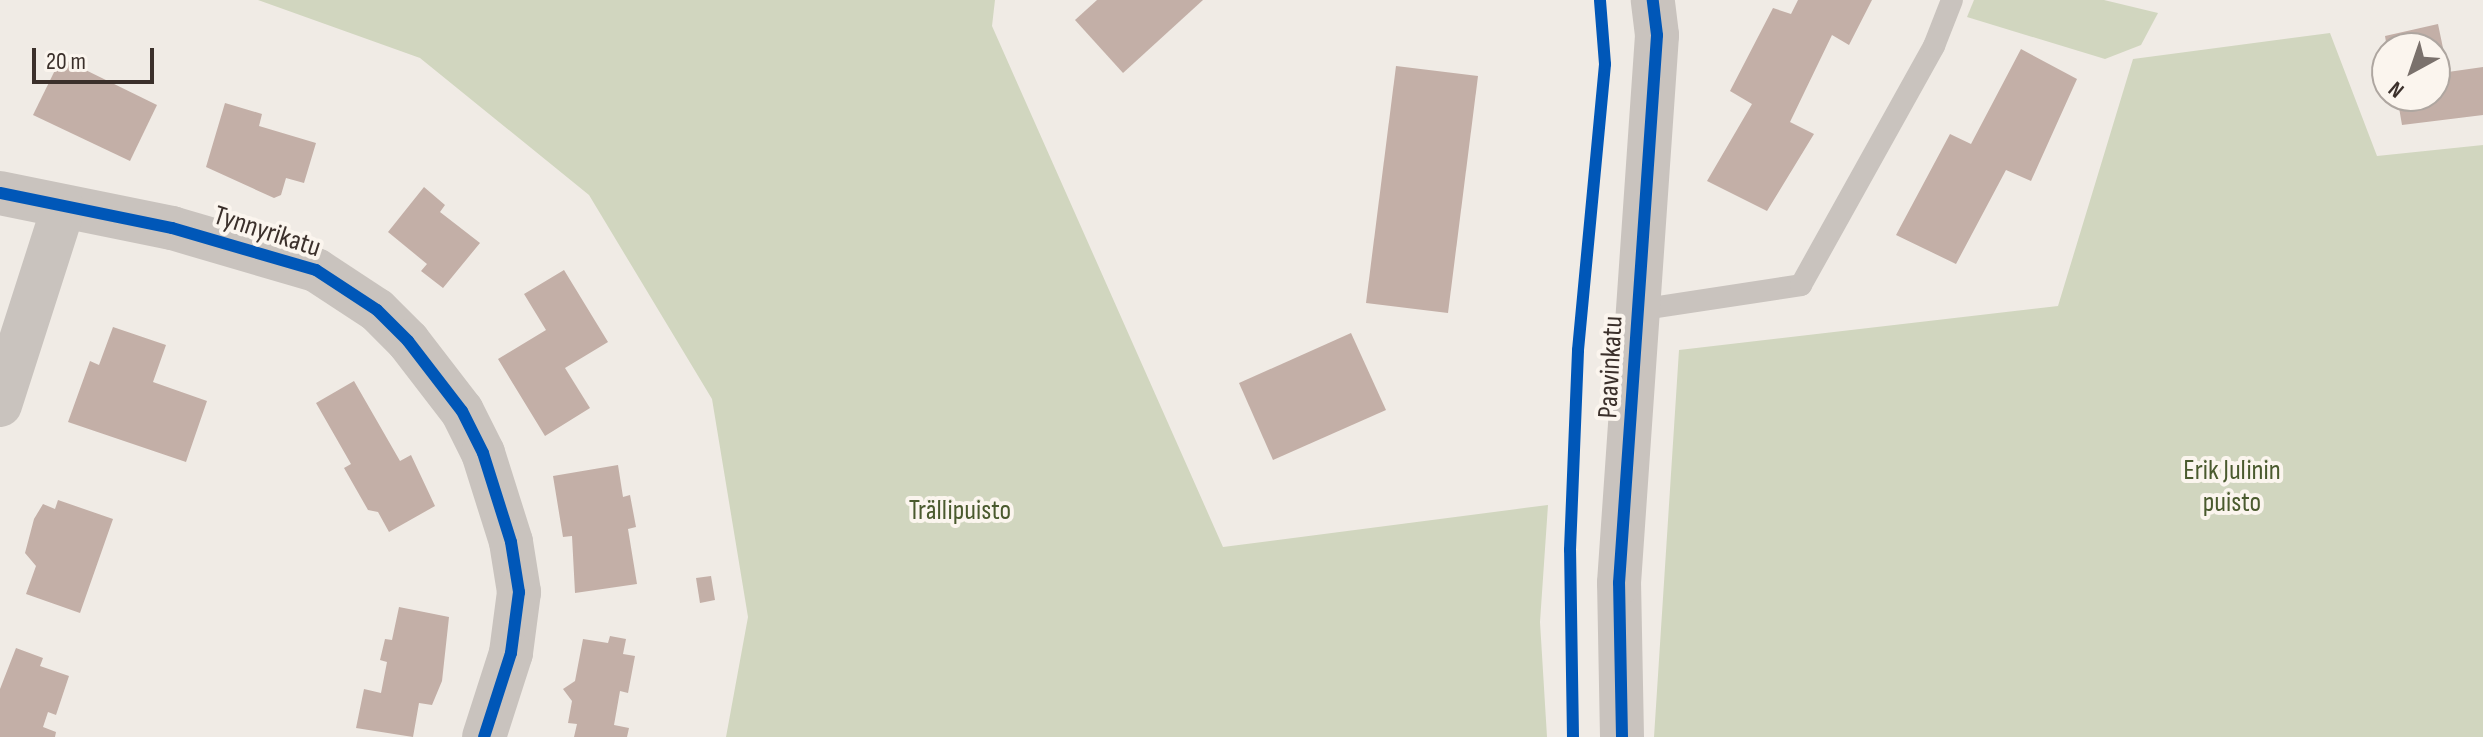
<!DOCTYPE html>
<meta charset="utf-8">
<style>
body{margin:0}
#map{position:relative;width:2483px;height:737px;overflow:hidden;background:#f0ebe5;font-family:"Sofia Sans Condensed",sans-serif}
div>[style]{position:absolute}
.green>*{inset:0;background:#d1d6bf}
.building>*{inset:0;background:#c3afa7}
.lane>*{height:22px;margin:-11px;padding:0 11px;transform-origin:11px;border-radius:11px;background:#c9c3be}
.street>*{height:44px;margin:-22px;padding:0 22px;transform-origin:22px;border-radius:22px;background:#c9c3be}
.cycleway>*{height:12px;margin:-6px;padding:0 6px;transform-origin:6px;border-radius:6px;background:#0057b8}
span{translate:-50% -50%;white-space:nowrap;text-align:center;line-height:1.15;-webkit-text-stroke:8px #fbf5ee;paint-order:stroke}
.street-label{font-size:28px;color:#3b302b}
.park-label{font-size:28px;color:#4a5a2e}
.north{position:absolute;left:2371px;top:32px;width:80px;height:80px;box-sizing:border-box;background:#fbf5ee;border:2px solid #aea6a0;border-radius:50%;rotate:220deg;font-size:22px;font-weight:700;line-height:32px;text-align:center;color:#3b302b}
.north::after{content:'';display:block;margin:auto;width:28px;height:36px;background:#7a716c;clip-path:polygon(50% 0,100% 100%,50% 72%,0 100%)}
.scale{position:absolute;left:32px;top:48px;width:122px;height:36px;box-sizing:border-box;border:4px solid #3b302b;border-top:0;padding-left:10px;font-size:24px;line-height:28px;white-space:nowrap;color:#3b302b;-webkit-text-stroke:6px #fbf5ee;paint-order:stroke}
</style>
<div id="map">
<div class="green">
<i style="clip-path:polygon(258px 0,995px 0,992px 26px,1223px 547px,1548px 505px,1540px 622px,1547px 737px,726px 737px,748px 617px,712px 399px,589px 195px,420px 58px)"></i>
<i style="clip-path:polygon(1974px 0,2104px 0,2158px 13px,2141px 45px,2105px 59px,1967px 17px)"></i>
<i style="clip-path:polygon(2330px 33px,2377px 156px,2483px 145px,2483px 737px,1654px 737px,1679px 350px,2058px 306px,2133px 59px)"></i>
</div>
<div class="building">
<i style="clip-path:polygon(1097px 0,1203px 0,1123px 73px,1075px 20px)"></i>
<i style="clip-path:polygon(1798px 0,1872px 0,1849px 45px,1832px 35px,1790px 122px,1814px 134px,1767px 211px,1707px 181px,1752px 104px,1730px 91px,1773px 8px,1791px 14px)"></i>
<i style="clip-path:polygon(2438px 24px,2448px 72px,2483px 67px,2483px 115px,2402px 125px,2397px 96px,2435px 96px,2435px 48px,2387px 48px,2385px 36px)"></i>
<i style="clip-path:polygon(2021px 49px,2077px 79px,2031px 181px,2006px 170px,1956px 264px,1896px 235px,1950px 134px,1971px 144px)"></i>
<i style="clip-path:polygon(61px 58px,157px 105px,130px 161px,33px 115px)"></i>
<i style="clip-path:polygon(1396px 66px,1478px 76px,1448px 313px,1366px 303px)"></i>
<i style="clip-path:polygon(225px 103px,262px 114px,259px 126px,316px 143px,304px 183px,286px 178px,281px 195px,274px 198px,206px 167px)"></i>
<i style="clip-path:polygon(424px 187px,445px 205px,440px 212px,480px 243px,443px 288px,421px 271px,427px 264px,388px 232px)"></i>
<i style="clip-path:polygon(564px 270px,608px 342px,565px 368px,590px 408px,545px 436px,498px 359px,546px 330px,524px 294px)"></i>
<i style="clip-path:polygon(113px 327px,166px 345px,153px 382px,207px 401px,186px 462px,68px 422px,90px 361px,99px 365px)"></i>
<i style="clip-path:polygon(1351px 333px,1386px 410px,1273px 460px,1239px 383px)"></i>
<i style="clip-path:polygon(354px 381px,400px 461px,411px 455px,435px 506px,389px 532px,378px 512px,368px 510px,344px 468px,351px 464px,316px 403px)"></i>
<i style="clip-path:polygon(618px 465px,623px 497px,630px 495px,636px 527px,628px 529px,637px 584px,575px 593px,572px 536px,563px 537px,553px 476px)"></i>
<i style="clip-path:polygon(58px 500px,113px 519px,80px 613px,26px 594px,36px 566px,25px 553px,34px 519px,43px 504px,55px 509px)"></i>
<i style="clip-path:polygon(711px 576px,715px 600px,700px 603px,696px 578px)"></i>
<i style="clip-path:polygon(399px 607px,449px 617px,442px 681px,432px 705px,419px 703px,413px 737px,356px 728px,364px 689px,381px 693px,387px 662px,380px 660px,385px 639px,392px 640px)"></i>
<i style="clip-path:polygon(610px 636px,626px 639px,623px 654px,635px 656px,628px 693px,620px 691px,614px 725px,629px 728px,627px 737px,574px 737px,577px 724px,568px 723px,572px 701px,563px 689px,575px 681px,583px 639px,608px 643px)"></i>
<i style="clip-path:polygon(16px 648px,43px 658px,40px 666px,69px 676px,56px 715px,48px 712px,43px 727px,56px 732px,55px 737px,0 737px,0 689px)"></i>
</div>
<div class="lane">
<i style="left:1638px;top:310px;width:165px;rotate:-8.7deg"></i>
<i style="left:1801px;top:285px;width:274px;rotate:-60.9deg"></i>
<i style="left:1934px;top:46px;width:49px;rotate:-68.6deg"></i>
</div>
<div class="street">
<i style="left:0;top:193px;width:176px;rotate:11.5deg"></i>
<i style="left:172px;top:228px;width:150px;rotate:16.3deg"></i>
<i style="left:316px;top:270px;width:73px;rotate:33.3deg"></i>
<i style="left:377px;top:310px;width:44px;rotate:45deg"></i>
<i style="left:408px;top:341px;width:88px;rotate:52.4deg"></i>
<i style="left:462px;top:411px;width:47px;rotate:63.4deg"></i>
<i style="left:483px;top:453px;width:93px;rotate:72.5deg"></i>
<i style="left:511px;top:542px;width:51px;rotate:80.9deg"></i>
<i style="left:519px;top:592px;width:62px;rotate:97.5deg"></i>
<i style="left:511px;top:653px;width:88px;rotate:107.8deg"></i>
<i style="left:0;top:405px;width:206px;rotate:-72.2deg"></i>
<i style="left:1622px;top:737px;width:154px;rotate:-91.1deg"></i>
<i style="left:1619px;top:583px;width:549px;rotate:-86.03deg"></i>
<i style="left:1657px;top:35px;width:35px;rotate:-97deg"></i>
</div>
<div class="cycleway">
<i style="left:0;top:193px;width:176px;rotate:11.5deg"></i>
<i style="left:172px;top:228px;width:150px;rotate:16.3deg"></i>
<i style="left:316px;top:270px;width:73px;rotate:33.3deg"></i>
<i style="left:377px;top:310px;width:44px;rotate:45deg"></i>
<i style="left:408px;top:341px;width:88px;rotate:52.4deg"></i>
<i style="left:462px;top:411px;width:47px;rotate:63.4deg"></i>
<i style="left:483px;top:453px;width:93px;rotate:72.5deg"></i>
<i style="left:511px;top:542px;width:51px;rotate:80.9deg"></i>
<i style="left:519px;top:592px;width:62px;rotate:97.5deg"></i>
<i style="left:511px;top:653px;width:88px;rotate:107.8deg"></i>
<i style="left:1573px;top:737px;width:187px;rotate:-90.9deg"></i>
<i style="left:1570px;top:550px;width:200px;rotate:-87.7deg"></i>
<i style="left:1578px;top:350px;width:287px;rotate:-84.6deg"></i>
<i style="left:1605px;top:64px;width:64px;rotate:-94.5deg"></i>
<i style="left:1622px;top:737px;width:154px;rotate:-91.1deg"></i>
<i style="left:1619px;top:583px;width:549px;rotate:-86.03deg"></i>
<i style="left:1657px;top:35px;width:35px;rotate:-97deg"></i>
</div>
<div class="street-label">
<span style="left:267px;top:232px;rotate:18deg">Tynnyrikatu</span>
<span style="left:1611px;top:367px;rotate:-87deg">Paavinkatu</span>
</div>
<div class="park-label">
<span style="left:2232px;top:487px">Erik Julinin<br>puisto</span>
<span style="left:960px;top:511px">Trällipuisto</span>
</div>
<div class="north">N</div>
<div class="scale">20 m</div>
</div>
